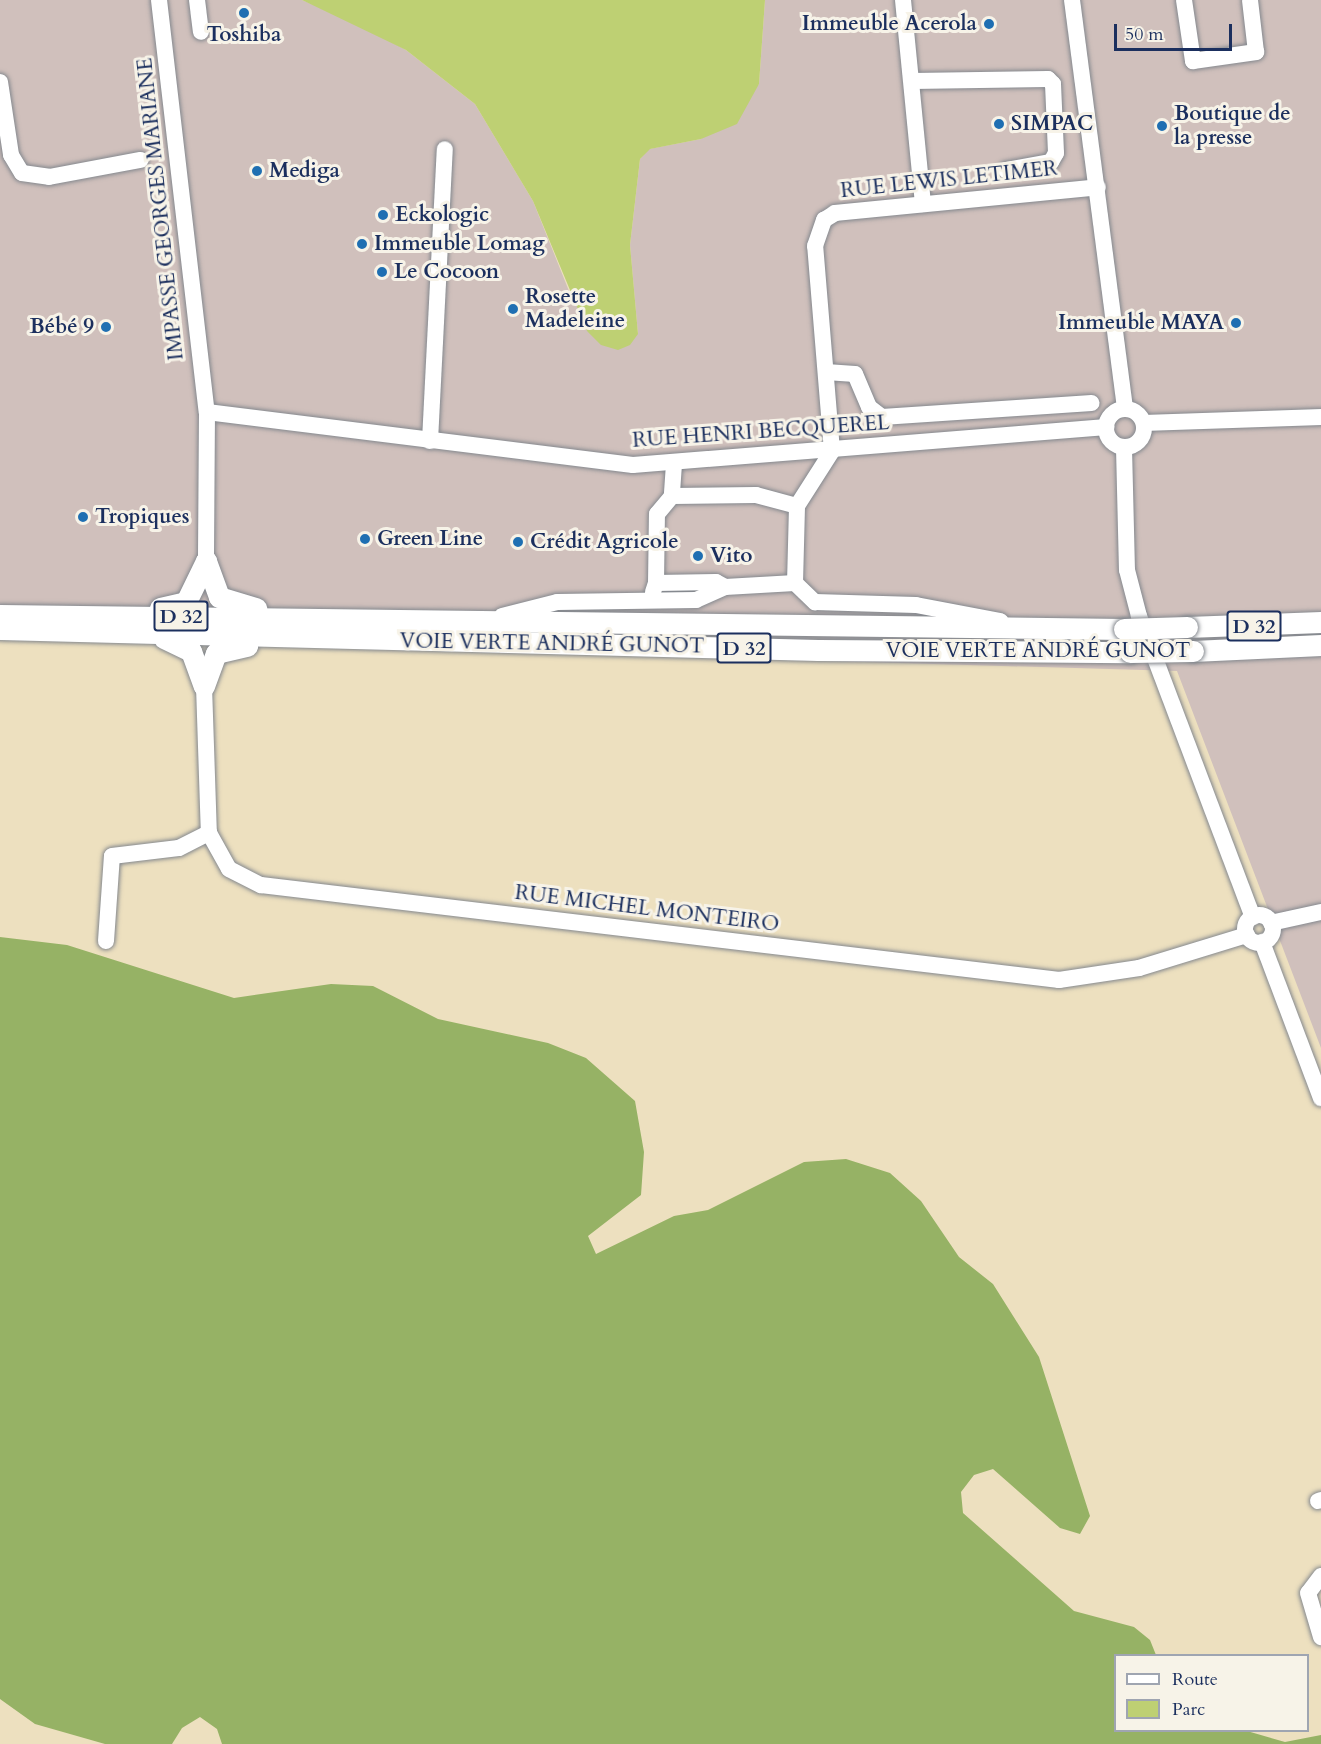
<!DOCTYPE html>
<meta charset="utf-8">
<style>
body{margin:0}
#map{position:relative;width:1321px;height:1744px;overflow:hidden;background:#ede0bf;font-family:Cardo,serif}
div>[style]{position:absolute}
.industrial>*{inset:0;background:#d0c0bc}
.green>*{inset:0;background:#bed073}
.forest>*{inset:0;background:#96b265}
.roads{filter:drop-shadow(0 0 2px #84888e) drop-shadow(0 0 2px #84888e)}
.minor>*{height:16px;margin:-8px;padding:0 8px;transform-origin:8px;border-radius:8px;background:#fff}
.minor>.ring{margin:-8px;padding:0;box-sizing:content-box;background:none;border:16px solid #fff;border-radius:50%}
.major>*{height:21px;margin:-10.5px;padding:0 10.5px;transform-origin:10.5px;border-radius:10.5px;background:#fff}
.bridges{filter:drop-shadow(0 0 2px #84888e) drop-shadow(0 0 2px #84888e)}
.major-bridge>*{height:21px;margin:-10.5px;padding:0 10.5px;transform-origin:10.5px;border-radius:10.5px;background:#fff}
.dots>*{width:16px;height:16px;translate:-50% -50%;box-sizing:border-box;border:3px solid #f7f3e8;border-radius:50%}
span{translate:-50% -50%;white-space:nowrap;text-align:center;line-height:1.15;-webkit-text-stroke:6px #f7f3e8;paint-order:stroke}
.shield-label span{padding:2px 4px;background:#f7f3e8;border:2px solid;border-radius:4px;-webkit-text-stroke-width:0}
.shield-label{font-size:20px;color:#1b2f5e;font-weight:700}
.poi-label{font-size:21px;color:#1b2f5e;font-weight:700}
.right{translate:-100% -50%;text-align:right}
.left{translate:0 -50%;text-align:left}
.street-label{font-size:21px;color:#1b2f5e}
.legend{position:absolute;left:1114px;top:1654px;width:195px;height:78px;box-sizing:border-box;background:#f7f3e8;border:2px solid #9fa5b1;margin:0;padding:8px 10px;list-style:none;font-size:18px;color:#1b2f5e}
.legend li{display:flex;align-items:center;gap:12px;height:30px}
.legend b{width:30px;border:2px solid #9fa5b1}
.scale{position:absolute;left:1114px;top:24px;width:118px;height:27px;box-sizing:border-box;border:3px solid #1b2f5e;border-top:0;padding-left:8px;font-size:18px;line-height:21px;white-space:nowrap;color:#1b2f5e;-webkit-text-stroke:4px #f7f3e8;paint-order:stroke}
</style>
<div id="map">
<div class="industrial">
<i style="clip-path:polygon(0 0,302px 0,358px 24px,406px 50px,475px 104px,533px 201px,573px 301px,638px 334px,630px 245px,640px 159px,649px 149px,701px 139px,759px 84px,765px 0,1321px 0,1321px 1048px,1177px 671px,0 637px)"></i>
</div>
<div class="green">
<i style="clip-path:polygon(302px 0,765px 0,759px 84px,737px 124px,701px 139px,650px 149px,640px 159px,630px 245px,638px 334px,630px 345px,618px 350px,601px 345px,587px 331px,533px 201px,475px 104px,406px 50px)"></i>
</div>
<div class="forest">
<i style="clip-path:polygon(0 937px,67px 945px,234px 998px,331px 984px,373px 986px,438px 1019px,548px 1043px,586px 1058px,635px 1101px,644px 1152px,641px 1195px,588px 1236px,596px 1254px,674px 1216px,708px 1210px,804px 1162px,846px 1159px,890px 1173px,921px 1201px,959px 1257px,993px 1284px,1039px 1357px,1090px 1516px,1080px 1534px,1060px 1528px,993px 1469px,974px 1475px,961px 1492px,963px 1513px,1074px 1611px,1134px 1627px,1150px 1640px,1156px 1655px,1116px 1656px,1116px 1730px,1247px 1731px,1285px 1742px,1321px 1735px,1321px 1744px,222px 1744px,217px 1729px,200px 1717px,182px 1728px,172px 1744px,105px 1744px,35px 1724px,0 1699px)"></i>
</div>
<div class="roads">
<div class="minor">
<i style="left:159px;top:0;width:415px;rotate:83.4deg"></i>
<i style="left:207px;top:412px;width:149px;rotate:90.4deg"></i>
<i style="left:197px;top:0;width:32px;rotate:83deg"></i>
<i style="left:903px;top:0;width:205px;rotate:84.4deg"></i>
<i style="left:1072px;top:0;width:411px;rotate:82.6deg"></i>
<i style="left:1184px;top:0;width:62px;rotate:81.6deg"></i>
<i style="left:1193px;top:61px;width:64px;rotate:-8.1deg"></i>
<i style="left:1256px;top:52px;width:52px;rotate:-96.6deg"></i>
<i style="left:912px;top:81px;width:136px;rotate:-0.8deg"></i>
<i style="left:1048px;top:79px;width:7px;rotate:45deg"></i>
<i style="left:1053px;top:84px;width:69px;rotate:87.5deg"></i>
<i style="left:1056px;top:153px;width:10px;rotate:119deg"></i>
<i style="left:1051px;top:162px;width:46px;rotate:169.9deg"></i>
<i style="left:0;top:82px;width:74px;rotate:81.4deg"></i>
<i style="left:11px;top:155px;width:21px;rotate:59deg"></i>
<i style="left:22px;top:173px;width:27px;rotate:8deg"></i>
<i style="left:49px;top:177px;width:93px;rotate:-10.6deg"></i>
<i style="left:826px;top:372px;width:29px;rotate:4deg"></i>
<i style="left:855px;top:374px;width:36px;rotate:67deg"></i>
<i style="left:869px;top:407px;width:16px;rotate:38deg"></i>
<i style="left:882px;top:417px;width:210px;rotate:-3.8deg"></i>
<i class="ring" style="left:1106px;top:409px;width:22px;height:22px"></i>
<i style="left:207px;top:412px;width:429px;rotate:7.1deg"></i>
<i style="left:633px;top:465px;width:475px;rotate:-4.6deg"></i>
<i style="left:1144px;top:423px;width:177px;rotate:-1.9deg"></i>
<i style="left:430px;top:441px;width:292px;rotate:-87.1deg"></i>
<i style="left:1124px;top:448px;width:122px;rotate:88.6deg"></i>
<i style="left:1127px;top:570px;width:48px;rotate:75.4deg"></i>
<i style="left:1139px;top:616px;width:322px;rotate:69.3deg"></i>
<i style="left:832px;top:451px;width:206px;rotate:-94.7deg"></i>
<i style="left:815px;top:246px;width:28px;rotate:-71deg"></i>
<i style="left:824px;top:220px;width:13px;rotate:-32deg"></i>
<i style="left:835px;top:213px;width:264px;rotate:-5.6deg"></i>
<i style="left:674px;top:464px;width:32px;rotate:94deg"></i>
<i style="left:672px;top:496px;width:84px;rotate:-0.7deg"></i>
<i style="left:756px;top:495px;width:42px;rotate:15deg"></i>
<i style="left:797px;top:506px;width:65px;rotate:-57.5deg"></i>
<i style="left:656px;top:583px;width:69px;rotate:-89.2deg"></i>
<i style="left:657px;top:514px;width:23px;rotate:-50deg"></i>
<i style="left:795px;top:583px;width:77px;rotate:-88.5deg"></i>
<i style="left:653px;top:592px;width:9px;rotate:-72deg"></i>
<i style="left:656px;top:583px;width:60px;rotate:-1deg"></i>
<i style="left:716px;top:582px;width:10px;rotate:29deg"></i>
<i style="left:502px;top:616px;width:57px;rotate:-14.3deg"></i>
<i style="left:557px;top:602px;width:139px;rotate:-0.8deg"></i>
<i style="left:696px;top:600px;width:32px;rotate:-24deg"></i>
<i style="left:725px;top:587px;width:70px;rotate:-3.3deg"></i>
<i style="left:795px;top:583px;width:28px;rotate:44deg"></i>
<i style="left:815px;top:602px;width:101px;rotate:1.7deg"></i>
<i style="left:916px;top:605px;width:86px;rotate:10.8deg"></i>
<i style="left:204px;top:686px;width:147px;rotate:88.1deg"></i>
<i style="left:209px;top:833px;width:41px;rotate:60.9deg"></i>
<i style="left:229px;top:869px;width:36px;rotate:27deg"></i>
<i style="left:261px;top:885px;width:804px;rotate:6.79deg"></i>
<i style="left:1059px;top:980px;width:81px;rotate:-8.5deg"></i>
<i style="left:1139px;top:968px;width:113px;rotate:-17deg"></i>
<i class="ring" style="left:1245px;top:915px;width:12px;height:12px"></i>
<i style="left:1271px;top:923px;width:51px;rotate:-12.4deg"></i>
<i style="left:106px;top:941px;width:85px;rotate:-86deg"></i>
<i style="left:112px;top:856px;width:67px;rotate:-6.8deg"></i>
<i style="left:179px;top:848px;width:34px;rotate:-27deg"></i>
<i style="left:1262px;top:942px;width:167px;rotate:69.3deg"></i>
<i style="left:1318px;top:1501px;width:3px;rotate:-18deg"></i>
<i style="left:1321px;top:1576px;width:21px;rotate:127deg"></i>
<i style="left:1308px;top:1593px;width:46px;rotate:73.5deg"></i>
</div>
<div class="major">
<i style="left:206px;top:561px;width:38px;rotate:70deg"></i>
<i style="left:219px;top:597px;width:39px;rotate:17deg"></i>
<i style="left:160px;top:608px;width:27px;rotate:-13deg"></i>
<i style="left:186px;top:602px;width:46px;rotate:-64deg"></i>
<i style="left:0;top:615px;width:1124px;rotate:0.71deg"></i>
<i style="left:1187px;top:627px;width:134px;rotate:-2.1deg"></i>
<i style="left:0;top:629px;width:818px;rotate:1.47deg"></i>
<i style="left:818px;top:650px;width:312px;rotate:0.4deg"></i>
<i style="left:164px;top:638px;width:30px;rotate:26deg"></i>
<i style="left:191px;top:651px;width:37px;rotate:70deg"></i>
<i style="left:1193px;top:651px;width:128px;rotate:-2.7deg"></i>
<i style="left:204px;top:686px;width:35px;rotate:-70deg"></i>
<i style="left:216px;top:653px;width:32px;rotate:-13deg"></i>
</div>
</div>
<div class="bridges">
<div class="major-bridge">
<i style="left:1124px;top:629px;width:63px;rotate:-1.8deg"></i>
<i style="left:1130px;top:652px;width:63px;rotate:-0.9deg"></i>
</div>
</div>
<div class="dots">
<i style="left:244px;top:13px;background:#1f6fb2"></i>
<i style="left:989px;top:24px;background:#1f6fb2"></i>
<i style="left:999px;top:124px;background:#1f6fb2"></i>
<i style="left:1162px;top:126px;background:#1f6fb2"></i>
<i style="left:257px;top:171px;background:#1f6fb2"></i>
<i style="left:383px;top:215px;background:#1f6fb2"></i>
<i style="left:362px;top:244px;background:#1f6fb2"></i>
<i style="left:382px;top:272px;background:#1f6fb2"></i>
<i style="left:513px;top:309px;background:#1f6fb2"></i>
<i style="left:1236px;top:323px;background:#1f6fb2"></i>
<i style="left:106px;top:327px;background:#1f6fb2"></i>
<i style="left:83px;top:517px;background:#1f6fb2"></i>
<i style="left:365px;top:539px;background:#1f6fb2"></i>
<i style="left:518px;top:542px;background:#1f6fb2"></i>
<i style="left:698px;top:556px;background:#1f6fb2"></i>
</div>
<div class="shield-label">
<span style="left:181px;top:616px">D 32</span>
<span style="left:1254px;top:626px">D 32</span>
<span style="left:744px;top:648px">D 32</span>
</div>
<div class="poi-label">
<span class="right" style="left:977px;top:24px">Immeuble Acerola</span>
<span style="left:244px;top:35px">Toshiba</span>
<span class="left" style="left:1174px;top:126px">Boutique de<br>la presse</span>
<span class="left" style="left:1011px;top:124px">SIMPAC</span>
<span class="left" style="left:269px;top:171px">Mediga</span>
<span class="left" style="left:395px;top:215px">Eckologic</span>
<span class="left" style="left:374px;top:244px">Immeuble Lomag</span>
<span class="left" style="left:394px;top:272px">Le Cocoon</span>
<span class="left" style="left:525px;top:309px">Rosette<br>Madeleine</span>
<span class="right" style="left:1224px;top:323px">Immeuble MAYA</span>
<span class="right" style="left:94px;top:327px">Bébé 9</span>
<span class="left" style="left:95px;top:517px">Tropiques</span>
<span class="left" style="left:377px;top:539px">Green Line</span>
<span class="left" style="left:530px;top:542px">Crédit Agricole</span>
<span class="left" style="left:710px;top:556px">Vito</span>
</div>
<div class="street-label">
<span style="left:949px;top:180px;rotate:-6deg">RUE LEWIS LETIMER</span>
<span style="left:161px;top:209px;rotate:-96deg">IMPASSE GEORGES MARIANE</span>
<span style="left:761px;top:432px;rotate:-4deg">RUE HENRI BECQUEREL</span>
<span style="left:552px;top:644px;rotate:1deg">VOIE VERTE ANDRÉ GUNOT</span>
<span style="left:1038px;top:651px">VOIE VERTE ANDRÉ GUNOT</span>
<span style="left:647px;top:909px;rotate:7deg">RUE MICHEL MONTEIRO</span>
</div>
<ul class="legend">
<li><b style="height:8px;background:#fff"></b>Route</li>
<li><b style="height:16px;background:#bed073"></b>Parc</li>
</ul>
<div class="scale">50 m</div>
</div>
